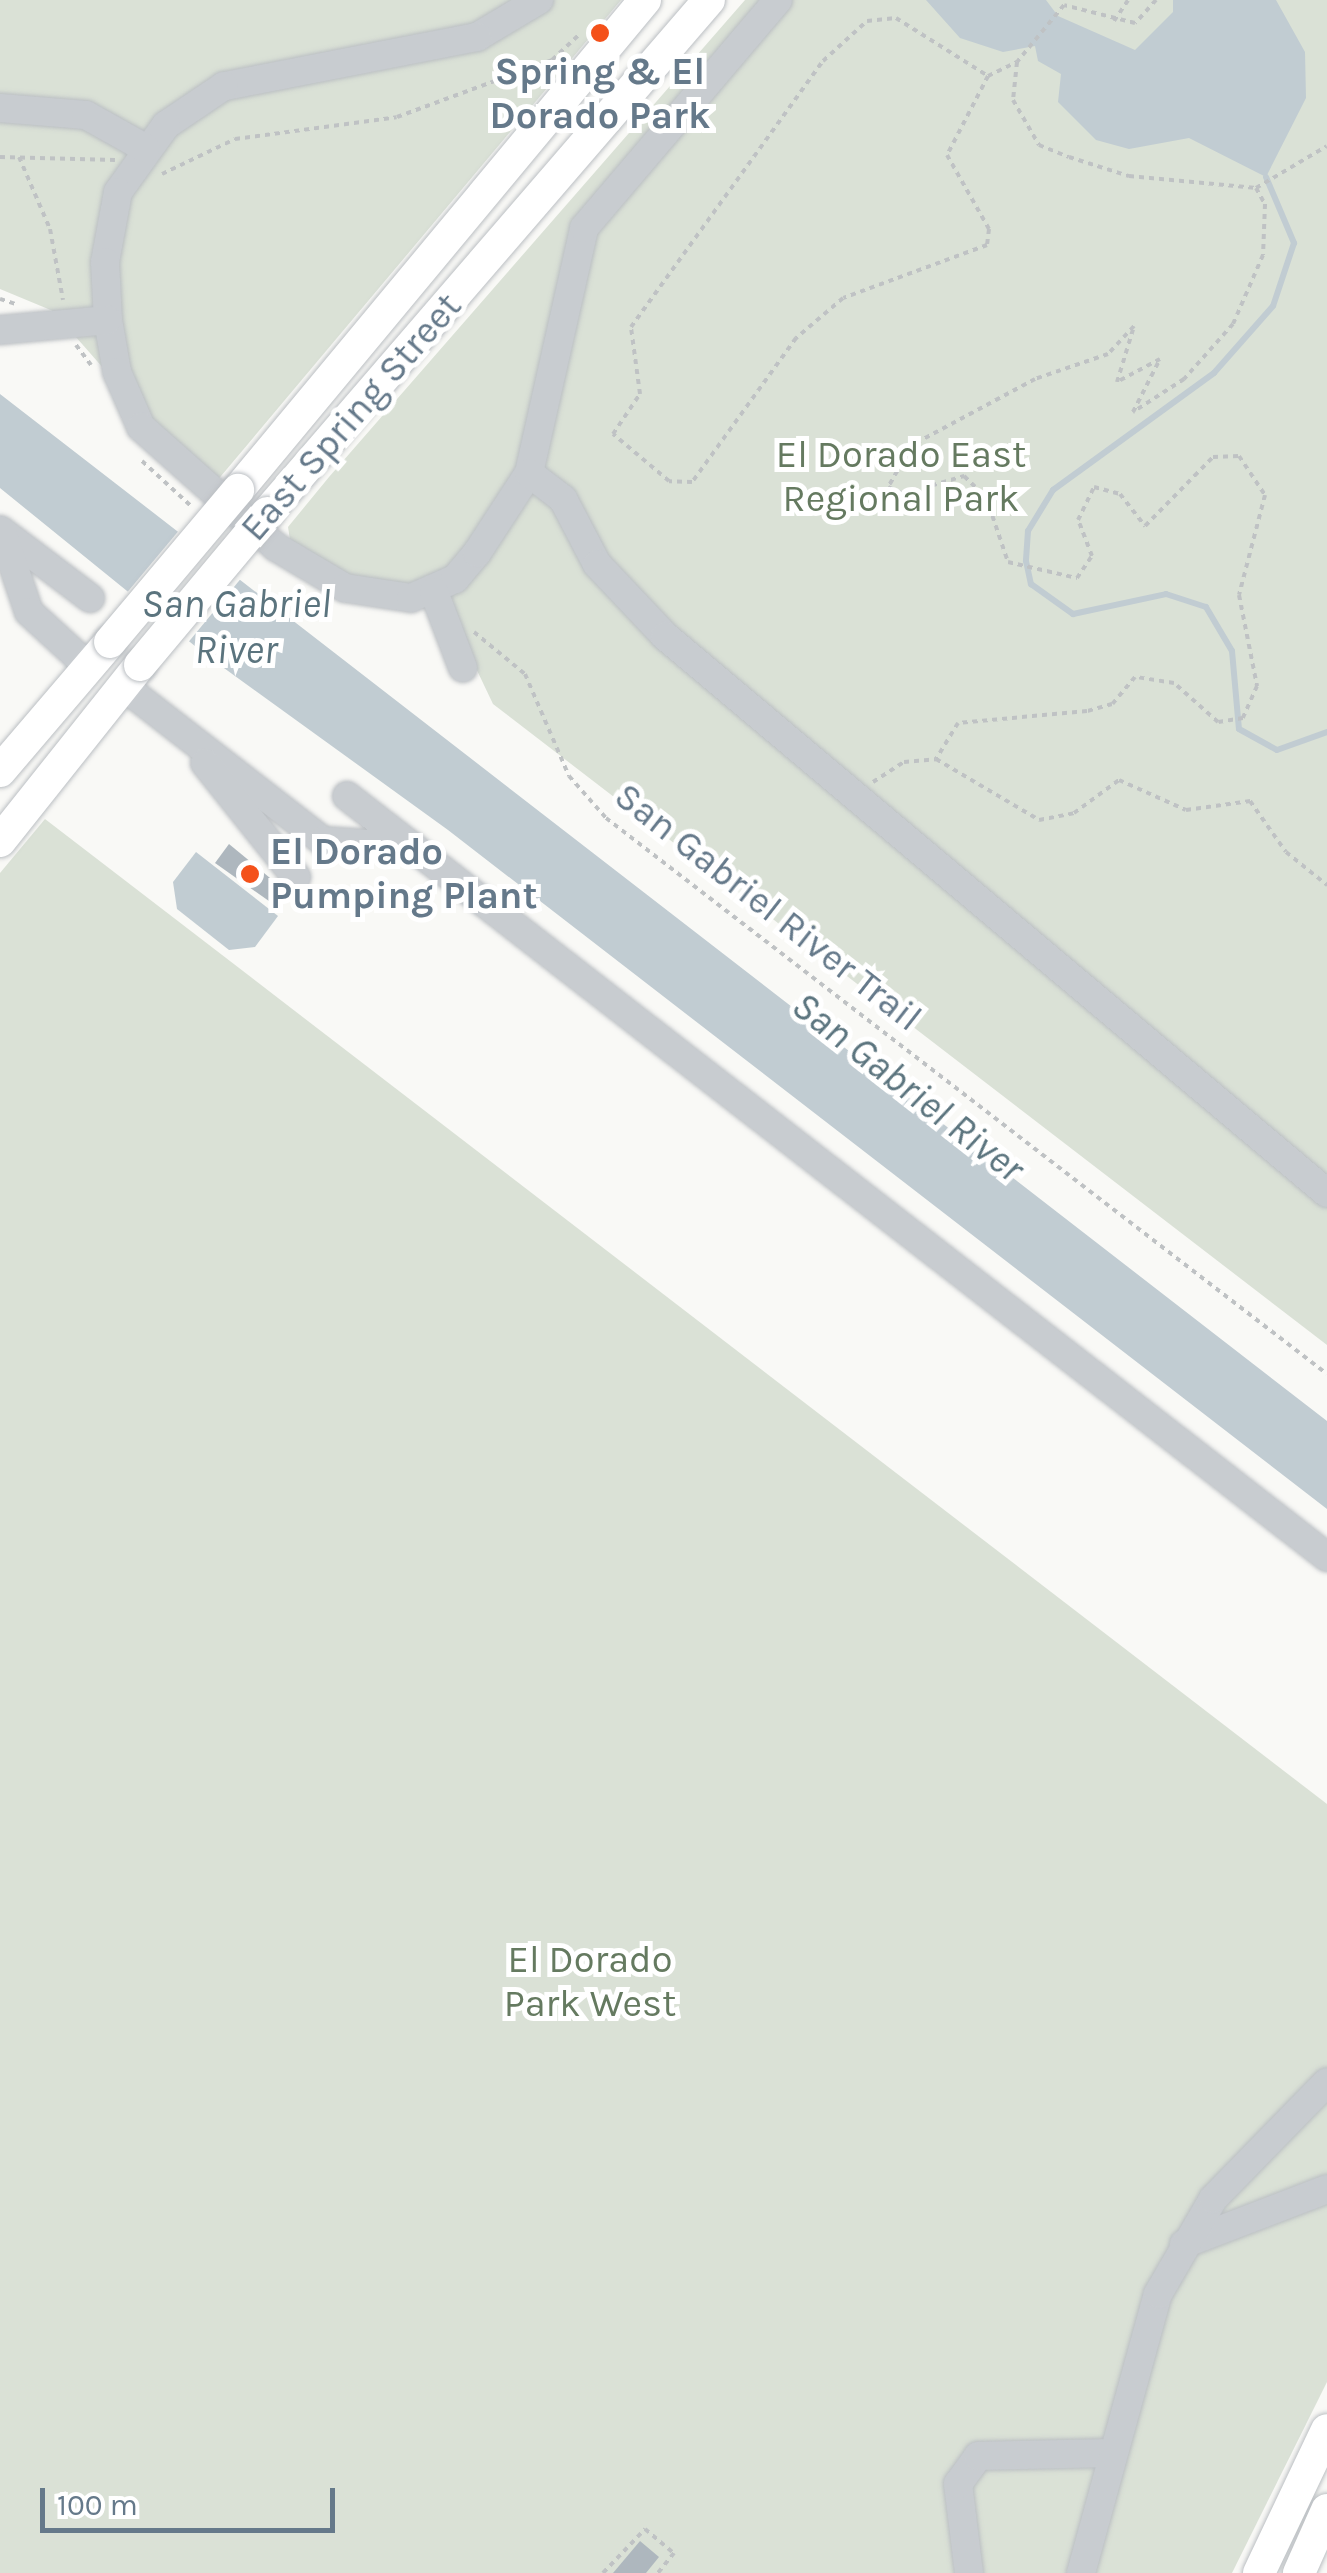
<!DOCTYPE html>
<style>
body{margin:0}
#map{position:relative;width:1327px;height:2573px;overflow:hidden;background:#f9f9f6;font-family:Karla,sans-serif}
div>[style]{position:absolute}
.green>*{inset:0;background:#dae1d6}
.water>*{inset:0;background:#c1ccd2}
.pier>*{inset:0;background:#f9f9f6}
.stream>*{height:6px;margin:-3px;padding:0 3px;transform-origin:3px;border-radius:3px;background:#c1ccd2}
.building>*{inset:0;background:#aeb7be}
.path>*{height:4px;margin-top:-2px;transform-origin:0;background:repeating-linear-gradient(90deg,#bfc2c4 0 5px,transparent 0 10px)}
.roads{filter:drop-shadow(0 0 2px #bbbfc3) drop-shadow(0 0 2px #bbbfc3)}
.minor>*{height:28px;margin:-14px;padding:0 14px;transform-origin:14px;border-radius:14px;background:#c8ccd0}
.major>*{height:32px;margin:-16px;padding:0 16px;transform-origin:16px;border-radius:16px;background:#fff}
.bridges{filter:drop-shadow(0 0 2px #bbbfc3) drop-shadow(0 0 2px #bbbfc3)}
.major-bridge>*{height:32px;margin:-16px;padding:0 16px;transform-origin:16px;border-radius:16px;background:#fff}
.dots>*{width:28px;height:28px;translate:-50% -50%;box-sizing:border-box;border:5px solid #fff;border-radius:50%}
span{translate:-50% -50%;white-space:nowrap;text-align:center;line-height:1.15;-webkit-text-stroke:10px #fff;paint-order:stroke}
.poi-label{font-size:38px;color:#65798a;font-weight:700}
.left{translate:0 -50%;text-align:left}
.street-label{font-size:38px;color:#65798a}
.park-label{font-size:38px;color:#657a60}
.water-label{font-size:40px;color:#5b747e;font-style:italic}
.scale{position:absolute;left:40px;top:2488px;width:295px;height:45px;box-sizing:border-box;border:5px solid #65798a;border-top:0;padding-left:12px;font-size:30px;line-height:35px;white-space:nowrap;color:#65798a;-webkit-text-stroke:8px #fff;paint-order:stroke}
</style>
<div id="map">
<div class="green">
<i style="clip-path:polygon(0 0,621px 0,216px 482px,178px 453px,53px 311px,0 289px)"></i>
<i style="clip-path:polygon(745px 0,1327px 0,1327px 1345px,493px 704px,434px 580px,411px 588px,340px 577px,290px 540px,288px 527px,329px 477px)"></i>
<i style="clip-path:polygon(45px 819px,1327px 1804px,1327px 2382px,1232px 2573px,0 2573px,0 873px)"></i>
</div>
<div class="water">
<i style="clip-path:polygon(926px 0,1046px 0,1058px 16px,1135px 50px,1173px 12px,1173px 0,1276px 0,1305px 52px,1306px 98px,1266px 177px,1189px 138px,1129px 149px,1096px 140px,1058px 102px,1061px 74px,1038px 61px,1035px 46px,1003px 52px,960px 38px)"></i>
<i style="clip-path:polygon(0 394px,1327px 1421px,1327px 1509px,448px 830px,206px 655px,0 488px)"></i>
<i style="clip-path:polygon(196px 852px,278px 916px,255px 947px,229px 950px,177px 909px,173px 882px)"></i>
</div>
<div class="pier">
<i style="clip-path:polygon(181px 528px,243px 576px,186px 645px,125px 595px)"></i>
</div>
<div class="stream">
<i style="left:1266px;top:177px;width:72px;rotate:67deg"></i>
<i style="left:1294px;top:243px;width:66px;rotate:108.4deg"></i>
<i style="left:1273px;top:306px;width:89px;rotate:131.4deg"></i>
<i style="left:1214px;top:373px;width:199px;rotate:144deg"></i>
<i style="left:1053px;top:490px;width:48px;rotate:121.4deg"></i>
<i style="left:1028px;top:531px;width:30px;rotate:94deg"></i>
<i style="left:1026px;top:561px;width:24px;rotate:78deg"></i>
<i style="left:1031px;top:584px;width:52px;rotate:35.5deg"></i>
<i style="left:1073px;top:614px;width:95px;rotate:-12.1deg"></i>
<i style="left:1166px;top:594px;width:42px;rotate:18deg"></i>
<i style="left:1206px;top:607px;width:51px;rotate:59.4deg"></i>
<i style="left:1232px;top:651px;width:78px;rotate:84.9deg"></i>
<i style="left:1239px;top:729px;width:43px;rotate:28.9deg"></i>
<i style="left:1277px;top:750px;width:53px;rotate:-19.8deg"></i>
</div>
<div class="building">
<i style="clip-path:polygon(229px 844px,287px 892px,276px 906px,215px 863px)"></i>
<i style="clip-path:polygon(640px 2541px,659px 2557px,646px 2573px,613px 2573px)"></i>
</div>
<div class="path">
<i style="left:1156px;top:0;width:31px;rotate:132deg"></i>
<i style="left:1135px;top:23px;width:73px;rotate:-165.8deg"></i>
<i style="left:1064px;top:5px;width:74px;rotate:129.5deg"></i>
<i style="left:1017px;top:62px;width:38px;rotate:96deg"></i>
<i style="left:1013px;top:100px;width:52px;rotate:60deg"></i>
<i style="left:1039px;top:145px;width:32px;rotate:22deg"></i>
<i style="left:1069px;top:157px;width:63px;rotate:17.6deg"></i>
<i style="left:1129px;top:176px;width:128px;rotate:5.4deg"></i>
<i style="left:1256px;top:188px;width:18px;rotate:61deg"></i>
<i style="left:1265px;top:204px;width:51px;rotate:92.2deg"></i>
<i style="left:1263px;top:255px;width:75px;rotate:113.5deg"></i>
<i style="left:1233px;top:324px;width:74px;rotate:131.7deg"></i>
<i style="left:1184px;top:379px;width:61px;rotate:147.1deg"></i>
<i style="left:1133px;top:412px;width:59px;rotate:-63deg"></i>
<i style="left:1160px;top:359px;width:49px;rotate:151.9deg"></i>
<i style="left:1117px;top:382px;width:59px;rotate:-73.1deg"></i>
<i style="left:1134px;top:326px;width:38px;rotate:133deg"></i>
<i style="left:1108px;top:354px;width:77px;rotate:161.1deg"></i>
<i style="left:1035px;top:379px;width:140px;rotate:151.8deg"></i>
<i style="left:912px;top:445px;width:48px;rotate:119.7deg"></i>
<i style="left:888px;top:487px;width:17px;rotate:25deg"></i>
<i style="left:903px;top:494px;width:64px;rotate:-16.4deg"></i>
<i style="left:964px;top:476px;width:30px;rotate:44deg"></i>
<i style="left:986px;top:497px;width:69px;rotate:71.3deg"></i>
<i style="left:1008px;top:562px;width:71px;rotate:13.1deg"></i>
<i style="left:1077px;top:578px;width:27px;rotate:-56deg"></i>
<i style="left:1092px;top:556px;width:39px;rotate:-111deg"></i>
<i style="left:1078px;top:520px;width:37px;rotate:-64deg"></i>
<i style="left:1094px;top:487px;width:27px;rotate:15deg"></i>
<i style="left:1120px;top:494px;width:41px;rotate:52deg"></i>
<i style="left:1145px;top:526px;width:97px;rotate:-45.4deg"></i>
<i style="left:1213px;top:457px;width:26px;rotate:-2deg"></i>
<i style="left:1239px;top:456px;width:47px;rotate:56.3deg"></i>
<i style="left:1265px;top:495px;width:103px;rotate:104.6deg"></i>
<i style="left:1239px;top:595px;width:93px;rotate:78.8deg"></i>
<i style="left:1257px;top:686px;width:35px;rotate:114deg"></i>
<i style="left:1243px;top:718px;width:25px;rotate:171deg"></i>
<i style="left:1218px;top:722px;width:59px;rotate:-138.4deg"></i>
<i style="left:1174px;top:683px;width:39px;rotate:-171deg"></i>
<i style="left:1135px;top:677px;width:35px;rotate:130deg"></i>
<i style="left:1112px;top:704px;width:26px;rotate:164deg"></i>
<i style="left:1087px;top:711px;width:130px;rotate:174.7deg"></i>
<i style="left:958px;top:723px;width:42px;rotate:121.4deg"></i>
<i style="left:936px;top:759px;width:120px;rotate:30.6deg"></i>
<i style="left:1039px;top:820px;width:36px;rotate:-11deg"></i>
<i style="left:1074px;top:813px;width:56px;rotate:-36.3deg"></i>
<i style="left:1119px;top:780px;width:73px;rotate:24.1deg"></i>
<i style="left:1186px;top:810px;width:65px;rotate:-8deg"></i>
<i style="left:1250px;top:801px;width:62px;rotate:54.8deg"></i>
<i style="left:1286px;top:852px;width:53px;rotate:38.8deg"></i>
<i style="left:896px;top:18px;width:109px;rotate:32.2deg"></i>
<i style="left:988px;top:76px;width:89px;rotate:117.4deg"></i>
<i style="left:947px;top:155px;width:85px;rotate:60.4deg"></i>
<i style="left:989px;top:229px;width:16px;rotate:97deg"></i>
<i style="left:987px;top:245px;width:153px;rotate:159.8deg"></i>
<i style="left:843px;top:298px;width:62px;rotate:139.6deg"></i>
<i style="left:796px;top:338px;width:178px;rotate:125.8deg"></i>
<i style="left:692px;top:482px;width:23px;rotate:-178deg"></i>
<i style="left:669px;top:481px;width:73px;rotate:-140deg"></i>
<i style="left:613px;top:434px;width:48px;rotate:-56deg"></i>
<i style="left:640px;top:394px;width:68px;rotate:-97.7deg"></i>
<i style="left:631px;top:327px;width:328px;rotate:-54.2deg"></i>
<i style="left:823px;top:61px;width:59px;rotate:-42.3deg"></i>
<i style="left:867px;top:21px;width:29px;rotate:-6deg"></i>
<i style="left:1114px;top:21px;width:25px;rotate:-56deg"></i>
<i style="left:988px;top:76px;width:32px;rotate:-26deg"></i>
<i style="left:0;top:157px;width:115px;rotate:1.5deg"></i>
<i style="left:19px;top:157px;width:78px;rotate:66.7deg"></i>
<i style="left:50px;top:229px;width:72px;rotate:79.6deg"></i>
<i style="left:162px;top:174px;width:81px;rotate:-25.6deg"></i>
<i style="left:235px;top:139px;width:163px;rotate:-7.7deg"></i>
<i style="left:397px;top:117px;width:165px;rotate:-20.2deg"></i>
<i style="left:552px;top:60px;width:38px;rotate:-43deg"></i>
<i style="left:1256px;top:188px;width:82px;rotate:-30.6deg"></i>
<i style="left:0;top:299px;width:16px;rotate:18deg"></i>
<i style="left:76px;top:345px;width:25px;rotate:53deg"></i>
<i style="left:142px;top:461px;width:65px;rotate:42.5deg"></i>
<i style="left:474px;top:632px;width:66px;rotate:39.5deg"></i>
<i style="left:525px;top:674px;width:111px;rotate:66.7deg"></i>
<i style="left:569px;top:776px;width:56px;rotate:48.6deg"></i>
<i style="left:606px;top:818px;width:910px;rotate:37.64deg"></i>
<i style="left:873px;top:782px;width:37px;rotate:-33deg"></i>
<i style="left:904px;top:762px;width:32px;rotate:-5deg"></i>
<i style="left:603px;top:2573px;width:61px;rotate:-46.3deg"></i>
<i style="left:645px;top:2529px;width:38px;rotate:40deg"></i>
<i style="left:674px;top:2553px;width:26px;rotate:129deg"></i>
</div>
<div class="roads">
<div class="minor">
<i style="left:539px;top:0;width:72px;rotate:149.2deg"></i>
<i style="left:477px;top:37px;width:258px;rotate:169deg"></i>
<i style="left:224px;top:86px;width:70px;rotate:146.1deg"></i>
<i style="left:166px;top:125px;width:82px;rotate:125.6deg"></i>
<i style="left:118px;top:192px;width:71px;rotate:100.5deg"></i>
<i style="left:105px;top:262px;width:58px;rotate:87deg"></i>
<i style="left:108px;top:320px;width:53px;rotate:80.2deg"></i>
<i style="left:117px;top:372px;width:60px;rotate:66.4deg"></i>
<i style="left:141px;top:427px;width:181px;rotate:41.6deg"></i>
<i style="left:276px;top:547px;width:80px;rotate:30.7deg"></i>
<i style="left:345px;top:588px;width:67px;rotate:8.6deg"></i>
<i style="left:411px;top:598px;width:48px;rotate:-23.4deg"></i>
<i style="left:455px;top:579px;width:34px;rotate:-50deg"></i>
<i style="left:477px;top:553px;width:95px;rotate:-57deg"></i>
<i style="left:529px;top:473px;width:251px;rotate:-77.3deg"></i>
<i style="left:584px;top:228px;width:299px;rotate:-49.6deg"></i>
<i style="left:0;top:108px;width:86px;rotate:4.7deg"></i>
<i style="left:86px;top:115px;width:68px;rotate:29.2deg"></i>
<i style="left:0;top:330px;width:108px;rotate:-5.3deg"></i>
<i style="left:529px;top:473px;width:43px;rotate:37.4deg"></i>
<i style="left:563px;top:499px;width:73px;rotate:62.4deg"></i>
<i style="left:597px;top:564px;width:99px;rotate:46.6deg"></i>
<i style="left:665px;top:636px;width:865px;rotate:40.08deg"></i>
<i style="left:0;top:530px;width:113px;rotate:37.1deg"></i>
<i style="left:2px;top:532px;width:84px;rotate:71.4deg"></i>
<i style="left:29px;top:612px;width:81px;rotate:42.5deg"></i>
<i style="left:434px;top:592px;width:81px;rotate:69.1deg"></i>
<i style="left:123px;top:686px;width:253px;rotate:37.8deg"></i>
<i style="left:323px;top:841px;width:90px;rotate:3.8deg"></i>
<i style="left:205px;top:763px;width:146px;rotate:51.4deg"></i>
<i style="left:347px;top:796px;width:1241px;rotate:37.83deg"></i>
<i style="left:1184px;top:2244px;width:153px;rotate:-21deg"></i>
<i style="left:969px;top:2573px;width:90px;rotate:-97deg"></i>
<i style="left:958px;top:2484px;width:34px;rotate:-54deg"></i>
<i style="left:978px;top:2456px;width:129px;rotate:-1.3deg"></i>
<i style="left:1081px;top:2573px;width:289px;rotate:-74.6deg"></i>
<i style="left:1158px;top:2294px;width:110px;rotate:-59.9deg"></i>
<i style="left:1213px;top:2199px;width:163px;rotate:-45.7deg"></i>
</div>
<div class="major">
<i style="left:238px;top:490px;width:637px;rotate:-50.29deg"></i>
<i style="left:267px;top:513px;width:677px;rotate:-49.25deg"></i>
<i style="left:0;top:771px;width:170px;rotate:-49.5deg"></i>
<i style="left:0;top:841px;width:225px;rotate:-51.5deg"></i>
<i style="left:1259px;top:2573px;width:158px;rotate:-64.6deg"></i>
<i style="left:1299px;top:2573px;width:69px;rotate:-66deg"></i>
</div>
</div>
<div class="bridges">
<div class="major-bridge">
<i style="left:110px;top:642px;width:199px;rotate:-49.9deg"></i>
<i style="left:140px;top:665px;width:198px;rotate:-50.1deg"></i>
</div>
</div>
<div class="dots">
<i style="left:600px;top:33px;background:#f4511a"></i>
<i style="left:250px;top:874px;background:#f4511a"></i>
</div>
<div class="poi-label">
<span style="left:600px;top:94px">Spring &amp; El<br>Dorado Park</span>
<span class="left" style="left:270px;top:874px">El Dorado<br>Pumping Plant</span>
</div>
<div class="street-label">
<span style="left:351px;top:417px;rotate:-49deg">East Spring Street</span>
<span style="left:768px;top:907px;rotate:38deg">San Gabriel River Trail</span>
</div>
<div class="park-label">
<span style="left:901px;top:477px">El Dorado East<br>Regional Park</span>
<span style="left:590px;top:1982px">El Dorado<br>Park West</span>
</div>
<div class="water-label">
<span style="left:236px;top:627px">San Gabriel<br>River</span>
<span style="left:908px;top:1087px;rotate:38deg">San Gabriel River</span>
</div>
<div class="scale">100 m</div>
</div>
